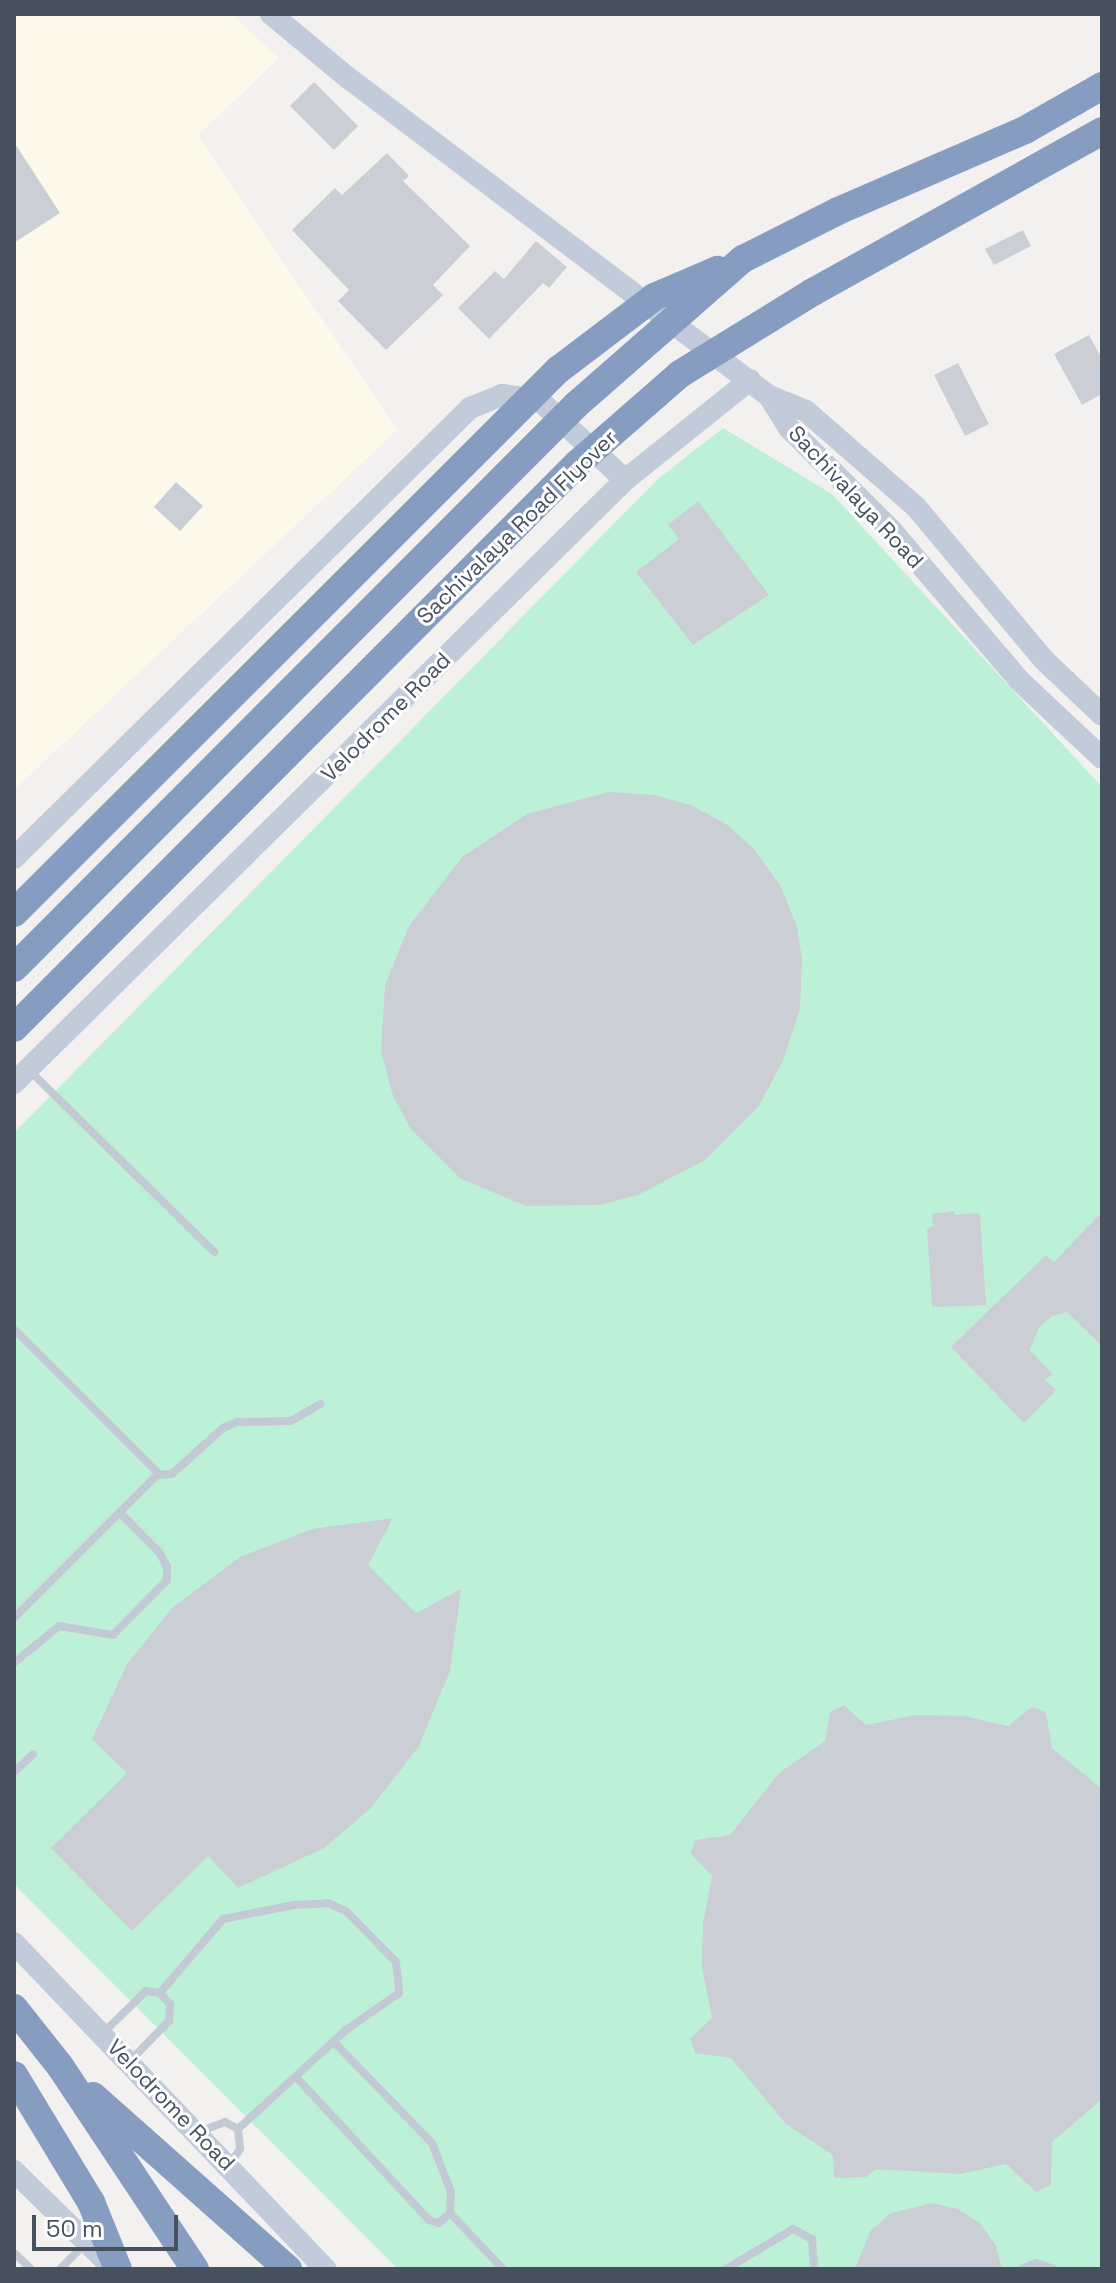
<!DOCTYPE html>
<style>
body{margin:0}
#map{position:relative;width:1116px;height:2283px;overflow:hidden;background:#f3f0f0;font-family:"Space Grotesk",sans-serif}
div>[style]{position:absolute}
.commercial>*{inset:0;background:#fdf9ea}
.green>*{inset:0;background:#bdf1d7}
.building>*{inset:0;background:#ccced6}
.lane>*{height:8px;margin:-4px;padding:0 4px;transform-origin:4px;border-radius:4px;background:#c3cad5}
.secondary>*{height:22px;margin:-11px;padding:0 11px;transform-origin:11px;border-radius:11px;background:#c2cbd9}
.highway>*{height:28px;margin:-14px;padding:0 14px;transform-origin:14px;border-radius:14px;background:#869cc1}
span{translate:-50% -50%;white-space:nowrap;text-align:center;line-height:1.15;-webkit-text-stroke:6px #fff;paint-order:stroke}
.street-label{font-size:22px;color:#47515e}
.frame{position:absolute;inset:0;border:16px solid #47515e;pointer-events:none}
.scale{position:absolute;left:32px;top:2215px;width:146px;height:36px;box-sizing:border-box;border:4px solid #47515e;border-top:0;padding-left:10px;font-size:24px;line-height:28px;white-space:nowrap;color:#47515e;-webkit-text-stroke:6px #fff;paint-order:stroke}
</style>
<div id="map">
<div class="commercial">
<i style="clip-path:polygon(14px 14px,232px 14px,278px 58px,198px 136px,397px 430px,14px 790px)"></i>
</div>
<div class="green">
<i style="clip-path:polygon(723px 428px,832px 494px,1102px 787px,1102px 2269px,398px 2269px,14px 1884px,14px 1133px,659px 478px)"></i>
</div>
<div class="building">
<i style="clip-path:polygon(314px 82px,358px 126px,334px 150px,290px 106px)"></i>
<i style="clip-path:polygon(14px 142px,60px 213px,14px 243px)"></i>
<i style="clip-path:polygon(387px 153px,409px 176px,403px 181px,470px 246px,433px 285px,443px 295px,386px 350px,338px 301px,349px 290px,292px 230px,335px 188px,342px 195px)"></i>
<i style="clip-path:polygon(1023px 230px,1031px 246px,994px 265px,985px 249px)"></i>
<i style="clip-path:polygon(536px 241px,567px 267px,549px 288px,543px 283px,489px 339px,458px 308px,495px 271px,504px 279px)"></i>
<i style="clip-path:polygon(1089px 335px,1102px 359px,1102px 394px,1082px 405px,1054px 354px)"></i>
<i style="clip-path:polygon(958px 363px,989px 424px,965px 436px,934px 375px)"></i>
<i style="clip-path:polygon(176px 482px,203px 506px,180px 531px,154px 507px)"></i>
<i style="clip-path:polygon(698px 501px,769px 595px,693px 645px,636px 572px,679px 539px,668px 525px)"></i>
<i style="clip-path:polygon(609px 792px,654px 795px,691px 805px,726px 824px,753px 848px,780px 885px,797px 927px,802px 959px,800px 1009px,783px 1061px,758px 1107px,705px 1160px,638px 1195px,600px 1205px,526px 1206px,461px 1179px,410px 1128px,393px 1096px,381px 1052px,385px 985px,409px 926px,462px 857px,527px 814px)"></i>
<i style="clip-path:polygon(954px 1211px,955px 1215px,980px 1213px,986px 1305px,932px 1307px,927px 1229px,933px 1226px,932px 1214px)"></i>
<i style="clip-path:polygon(1102px 1212px,1102px 1346px,1067px 1312px,1052px 1316px,1039px 1327px,1030px 1350px,1052px 1374px,1045px 1380px,1056px 1390px,1024px 1423px,951px 1347px,1046px 1255px,1054px 1262px)"></i>
<i style="clip-path:polygon(393px 1518px,368px 1565px,416px 1613px,461px 1589px,450px 1671px,419px 1746px,371px 1808px,324px 1848px,238px 1888px,208px 1856px,132px 1931px,51px 1848px,127px 1773px,92px 1739px,127px 1664px,173px 1607px,240px 1557px,312px 1529px)"></i>
<i style="clip-path:polygon(844px 1705px,866px 1725px,916px 1715px,964px 1716px,1008px 1726px,1032px 1707px,1046px 1712px,1052px 1748px,1102px 1789px,1102px 2099px,1052px 2142px,1051px 2185px,1036px 2192px,1006px 2164px,960px 2174px,876px 2169px,866px 2177px,834px 2178px,833px 2155px,786px 2124px,731px 2058px,695px 2053px,690px 2039px,712px 2018px,702px 1968px,703px 1923px,712px 1876px,690px 1853px,696px 1840px,730px 1835px,779px 1773px,825px 1741px,830px 1712px)"></i>
<i style="clip-path:polygon(932px 2203px,958px 2209px,980px 2223px,996px 2246px,1002px 2269px,855px 2269px,871px 2230px,891px 2213px)"></i>
</div>
<div class="lane">
<i style="left:29px;top:1070px;width:260px;rotate:44.5deg"></i>
<i style="left:14px;top:1329px;width:206px;rotate:45deg"></i>
<i style="left:160px;top:1475px;width:12px;rotate:-5deg"></i>
<i style="left:172px;top:1474px;width:69px;rotate:-42deg"></i>
<i style="left:223px;top:1428px;width:15px;rotate:-23deg"></i>
<i style="left:237px;top:1422px;width:54px;rotate:-1.1deg"></i>
<i style="left:291px;top:1421px;width:34px;rotate:-30deg"></i>
<i style="left:14px;top:1618px;width:204px;rotate:-45deg"></i>
<i style="left:14px;top:1663px;width:58px;rotate:-39.4deg"></i>
<i style="left:59px;top:1626px;width:55px;rotate:9.5deg"></i>
<i style="left:113px;top:1635px;width:77px;rotate:-45.5deg"></i>
<i style="left:167px;top:1580px;width:13px;rotate:-90deg"></i>
<i style="left:167px;top:1567px;width:17px;rotate:-118deg"></i>
<i style="left:159px;top:1552px;width:55px;rotate:-135deg"></i>
<i style="left:14px;top:1772px;width:26px;rotate:-43deg"></i>
<i style="left:160px;top:1993px;width:97px;rotate:-49.6deg"></i>
<i style="left:223px;top:1919px;width:72px;rotate:-11.2deg"></i>
<i style="left:294px;top:1905px;width:34px;rotate:-3deg"></i>
<i style="left:328px;top:1903px;width:21px;rotate:25deg"></i>
<i style="left:347px;top:1912px;width:70px;rotate:45.6deg"></i>
<i style="left:396px;top:1962px;width:31px;rotate:84deg"></i>
<i style="left:399px;top:1993px;width:65px;rotate:145.1deg"></i>
<i style="left:346px;top:2030px;width:147px;rotate:137.5deg"></i>
<i style="left:104px;top:2032px;width:59px;rotate:-44.3deg"></i>
<i style="left:146px;top:1991px;width:14px;rotate:8deg"></i>
<i style="left:160px;top:1993px;width:15px;rotate:48deg"></i>
<i style="left:170px;top:2004px;width:17px;rotate:93deg"></i>
<i style="left:169px;top:2021px;width:56px;rotate:134.3deg"></i>
<i style="left:333px;top:2041px;width:142px;rotate:45.9deg"></i>
<i style="left:432px;top:2143px;width:53px;rotate:68.8deg"></i>
<i style="left:451px;top:2192px;width:21px;rotate:93deg"></i>
<i style="left:296px;top:2077px;width:195px;rotate:47.1deg"></i>
<i style="left:429px;top:2220px;width:10px;rotate:17deg"></i>
<i style="left:439px;top:2223px;width:15px;rotate:-42deg"></i>
<i style="left:450px;top:2213px;width:77px;rotate:46.6deg"></i>
<i style="left:198px;top:2132px;width:29px;rotate:-20deg"></i>
<i style="left:225px;top:2122px;width:15px;rotate:28deg"></i>
<i style="left:238px;top:2129px;width:20px;rotate:84deg"></i>
<i style="left:240px;top:2149px;width:18px;rotate:124deg"></i>
<i style="left:14px;top:2253px;width:23px;rotate:43deg"></i>
<i style="left:60px;top:2269px;width:37px;rotate:-45deg"></i>
<i style="left:726px;top:2269px;width:78px;rotate:-30.8deg"></i>
<i style="left:793px;top:2229px;width:21px;rotate:28deg"></i>
<i style="left:812px;top:2239px;width:30px;rotate:86deg"></i>
<i style="left:1022px;top:2269px;width:15px;rotate:-23deg"></i>
<i style="left:1036px;top:2263px;width:18px;rotate:19deg"></i>
</div>
<div class="secondary">
<i style="left:271px;top:14px;width:99px;rotate:39.7deg"></i>
<i style="left:347px;top:77px;width:529px;rotate:37.09deg"></i>
<i style="left:769px;top:396px;width:39px;rotate:58deg"></i>
<i style="left:790px;top:429px;width:143px;rotate:45deg"></i>
<i style="left:891px;top:530px;width:200px;rotate:49.5deg"></i>
<i style="left:1021px;top:682px;width:111px;rotate:43.2deg"></i>
<i style="left:769px;top:396px;width:40px;rotate:22deg"></i>
<i style="left:806px;top:411px;width:146px;rotate:41.1deg"></i>
<i style="left:916px;top:507px;width:198px;rotate:50.1deg"></i>
<i style="left:1043px;top:659px;width:81px;rotate:43.5deg"></i>
<i style="left:14px;top:858px;width:641px;rotate:-44.62deg"></i>
<i style="left:470px;top:408px;width:35px;rotate:-22deg"></i>
<i style="left:502px;top:395px;width:37px;rotate:8deg"></i>
<i style="left:539px;top:400px;width:117px;rotate:42.9deg"></i>
<i style="left:14px;top:1083px;width:858px;rotate:-44.62deg"></i>
<i style="left:625px;top:480px;width:160px;rotate:-38.7deg"></i>
<i style="left:14px;top:1943px;width:451px;rotate:46.3deg"></i>
<i style="left:14px;top:2171px;width:140px;rotate:44.4deg"></i>
</div>
<div class="highway">
<i style="left:14px;top:913px;width:769px;rotate:-44.95deg"></i>
<i style="left:558px;top:370px;width:121px;rotate:-37.2deg"></i>
<i style="left:654px;top:297px;width:69px;rotate:-23.2deg"></i>
<i style="left:14px;top:968px;width:795px;rotate:-45.05deg"></i>
<i style="left:576px;top:405px;width:222px;rotate:-41.2deg"></i>
<i style="left:743px;top:259px;width:106px;rotate:-26.8deg"></i>
<i style="left:838px;top:211px;width:204px;rotate:-23.4deg"></i>
<i style="left:1025px;top:130px;width:89px;rotate:-29.7deg"></i>
<i style="left:14px;top:1028px;width:798px;rotate:-45.05deg"></i>
<i style="left:578px;top:463px;width:135px;rotate:-41.1deg"></i>
<i style="left:680px;top:374px;width:156px;rotate:-31.7deg"></i>
<i style="left:813px;top:292px;width:331px;rotate:-29.1deg"></i>
<i style="left:14px;top:2008px;width:74px;rotate:51.6deg"></i>
<i style="left:60px;top:2066px;width:244px;rotate:56.4deg"></i>
<i style="left:14px;top:2075px;width:149px;rotate:58.8deg"></i>
<i style="left:91px;top:2202px;width:72px;rotate:68.1deg"></i>
<i style="left:93px;top:2096px;width:261px;rotate:41.6deg"></i>
</div>
<div class="street-label">
<span style="left:856px;top:497px;rotate:47deg">Sachivalaya Road</span>
<span style="left:517px;top:527px;rotate:-44deg">Sachivalaya Road Flyover</span>
<span style="left:386px;top:717px;rotate:-45deg">Velodrome Road</span>
<span style="left:171px;top:2105px;rotate:46deg">Velodrome Road</span>
</div>
<div class="frame"></div>
<div class="scale">50 m</div>
</div>
